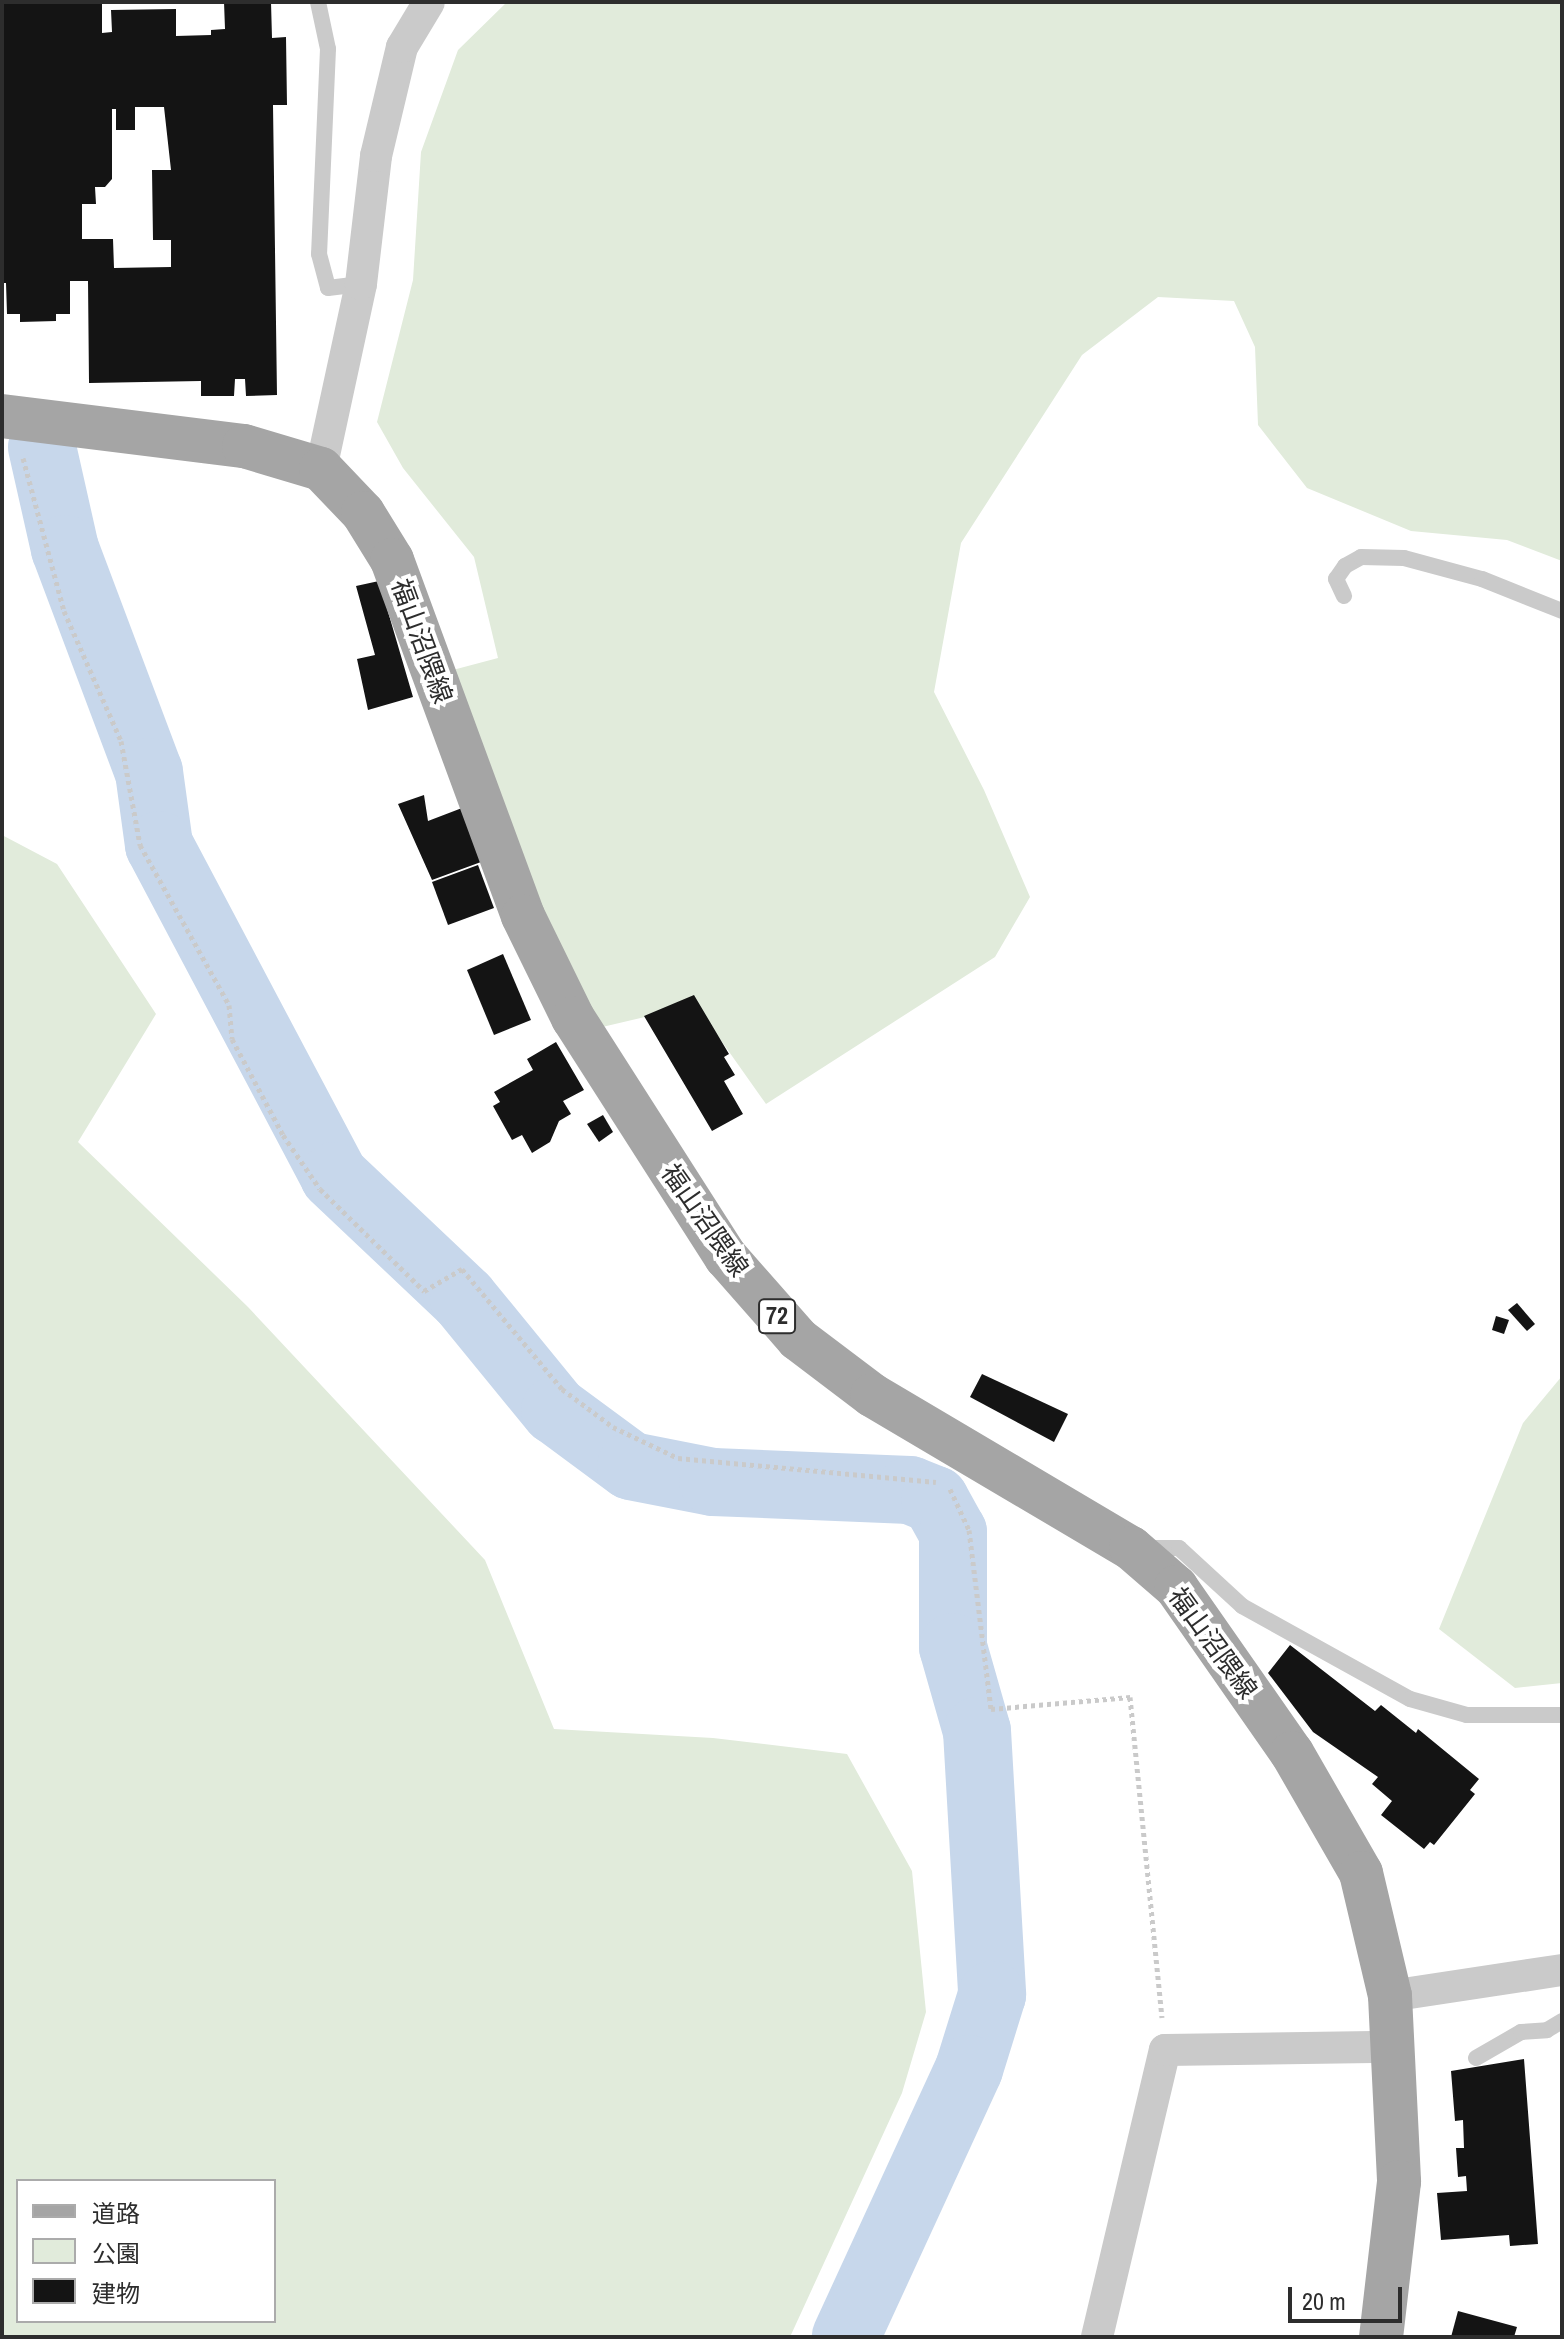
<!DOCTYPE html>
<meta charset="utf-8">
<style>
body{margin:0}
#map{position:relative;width:1564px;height:2339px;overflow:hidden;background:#fff;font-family:"Archivo Narrow","Noto Sans JP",sans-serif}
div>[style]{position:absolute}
.green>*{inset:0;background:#e1ebdb}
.river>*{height:68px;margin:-34px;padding:0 34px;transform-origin:34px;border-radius:34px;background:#c7d7eb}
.building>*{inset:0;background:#141414}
.path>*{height:5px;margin-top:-2.5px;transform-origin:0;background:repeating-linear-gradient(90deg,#cacaca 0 4px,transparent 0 8px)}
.lane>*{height:16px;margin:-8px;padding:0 8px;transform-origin:8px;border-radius:8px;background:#cacaca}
.street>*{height:32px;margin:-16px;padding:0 16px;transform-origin:16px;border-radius:16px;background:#cacaca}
.primary>*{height:44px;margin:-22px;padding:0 22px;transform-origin:22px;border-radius:22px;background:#a5a5a5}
span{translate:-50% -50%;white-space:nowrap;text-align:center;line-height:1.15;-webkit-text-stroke:8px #fff;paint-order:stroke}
.shield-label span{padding:2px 6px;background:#fff;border:2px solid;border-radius:6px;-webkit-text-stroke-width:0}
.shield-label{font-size:24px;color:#2d2d2d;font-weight:700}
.street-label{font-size:26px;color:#2d2d2d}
.frame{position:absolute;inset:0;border:4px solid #2d2d2d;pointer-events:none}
.legend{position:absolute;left:16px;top:2179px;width:260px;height:144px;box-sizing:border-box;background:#fff;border:2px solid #ababab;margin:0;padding:10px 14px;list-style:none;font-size:24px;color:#2d2d2d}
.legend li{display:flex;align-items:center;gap:16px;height:40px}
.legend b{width:40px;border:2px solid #ababab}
.scale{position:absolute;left:1288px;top:2287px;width:114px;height:36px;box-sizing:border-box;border:4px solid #2d2d2d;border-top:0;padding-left:10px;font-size:24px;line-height:28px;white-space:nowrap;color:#2d2d2d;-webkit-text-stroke:6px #fff;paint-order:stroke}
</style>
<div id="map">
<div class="green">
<i style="clip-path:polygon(507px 2px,1562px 2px,1562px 561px,1507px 540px,1411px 531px,1307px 488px,1258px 425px,1255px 347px,1234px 301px,1158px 297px,1082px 355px,961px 543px,934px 692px,984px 790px,1030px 897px,995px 957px,766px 1104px,696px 1005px,598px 1028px,556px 945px,449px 671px,498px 658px,474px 557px,403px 468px,377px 422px,413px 280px,421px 152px,458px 50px)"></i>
<i style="clip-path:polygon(evenodd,2px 835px,57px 864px,156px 1014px,78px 1142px,248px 1307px,485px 1560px,554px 1729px,713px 1738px,847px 1754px,912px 1871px,926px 2012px,902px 2093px,790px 2337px,2px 2337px,2px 835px,18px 2181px,274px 2181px,274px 2321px,18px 2321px,18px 2181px)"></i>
<i style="clip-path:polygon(1562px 1376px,1562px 1683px,1515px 1688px,1439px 1629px,1523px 1423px)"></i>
</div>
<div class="river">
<i style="left:42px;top:447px;width:105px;rotate:77.3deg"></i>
<i style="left:65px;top:549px;width:238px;rotate:69.4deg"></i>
<i style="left:149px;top:772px;width:74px;rotate:82.2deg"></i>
<i style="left:159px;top:845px;width:374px;rotate:62.1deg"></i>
<i style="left:334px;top:1176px;width:179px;rotate:43.4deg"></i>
<i style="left:464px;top:1299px;width:144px;rotate:50.7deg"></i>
<i style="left:555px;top:1410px;width:94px;rotate:36.4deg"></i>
<i style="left:631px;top:1466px;width:84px;rotate:11deg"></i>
<i style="left:713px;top:1482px;width:197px;rotate:2.3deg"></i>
<i style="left:910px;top:1490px;width:27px;rotate:22deg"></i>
<i style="left:935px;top:1500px;width:37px;rotate:61deg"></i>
<i style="left:953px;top:1532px;width:115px;rotate:90deg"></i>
<i style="left:953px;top:1647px;width:87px;rotate:74.1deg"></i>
<i style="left:977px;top:1731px;width:264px;rotate:86.7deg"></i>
<i style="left:992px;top:1995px;width:77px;rotate:107.3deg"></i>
<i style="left:969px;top:2069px;width:295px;rotate:114.7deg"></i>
</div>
<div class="building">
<i style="clip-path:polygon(evenodd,2px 2px,102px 2px,102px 33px,112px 32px,111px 10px,176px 9px,176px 36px,211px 35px,211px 30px,225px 29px,224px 2px,271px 2px,272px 38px,286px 37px,287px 105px,273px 105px,277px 395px,246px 396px,245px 379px,235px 379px,234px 396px,201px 396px,201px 381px,89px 383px,88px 281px,70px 281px,70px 314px,56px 314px,56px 321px,20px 322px,20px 314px,7px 314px,6px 283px,2px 283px,2px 2px,135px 107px,164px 107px,171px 170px,152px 170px,153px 240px,171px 240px,171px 267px,114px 268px,113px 239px,82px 239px,82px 204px,96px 204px,95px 187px,105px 187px,112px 179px,112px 109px,116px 109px,116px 130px,135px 130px,135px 107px)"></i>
<i style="clip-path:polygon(379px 581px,413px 697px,368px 710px,357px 659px,375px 655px,356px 586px)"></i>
<i style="clip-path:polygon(424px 795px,428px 821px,462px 808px,481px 862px,432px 880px,398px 804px)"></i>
<i style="clip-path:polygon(478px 865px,494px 908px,448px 925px,432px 882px)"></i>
<i style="clip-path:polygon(503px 954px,531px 1020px,494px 1035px,467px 970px)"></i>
<i style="clip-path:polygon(694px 995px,729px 1054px,724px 1057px,735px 1075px,724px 1081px,743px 1114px,712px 1131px,644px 1016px)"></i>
<i style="clip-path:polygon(556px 1042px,584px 1090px,563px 1101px,571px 1114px,559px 1121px,550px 1142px,532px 1153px,522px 1135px,512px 1140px,493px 1106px,500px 1102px,494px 1092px,533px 1070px,527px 1059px)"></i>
<i style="clip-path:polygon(603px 1115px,613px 1132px,599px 1142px,587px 1124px)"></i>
<i style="clip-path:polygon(1517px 1303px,1535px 1324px,1527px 1331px,1508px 1310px)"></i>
<i style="clip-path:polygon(1496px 1316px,1509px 1320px,1504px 1334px,1492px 1330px)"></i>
<i style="clip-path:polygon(982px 1374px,1068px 1414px,1054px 1442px,970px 1397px)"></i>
<i style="clip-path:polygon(1290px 1645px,1375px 1711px,1381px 1705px,1416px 1733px,1418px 1729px,1479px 1779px,1470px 1790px,1475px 1794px,1434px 1845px,1430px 1842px,1424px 1849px,1381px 1815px,1392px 1801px,1372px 1784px,1378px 1777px,1313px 1732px,1268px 1673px)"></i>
<i style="clip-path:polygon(1524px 2059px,1538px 2244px,1510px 2246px,1509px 2235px,1441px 2240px,1437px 2193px,1467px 2191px,1466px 2176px,1458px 2177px,1456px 2148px,1464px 2148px,1463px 2120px,1455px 2121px,1451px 2071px)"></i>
<i style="clip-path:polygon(1458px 2311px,1517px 2327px,1514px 2337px,1451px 2337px)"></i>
</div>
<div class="path">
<i style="left:23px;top:458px;width:158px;rotate:75deg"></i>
<i style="left:64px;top:611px;width:142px;rotate:66.3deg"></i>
<i style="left:121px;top:741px;width:106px;rotate:79.6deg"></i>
<i style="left:140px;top:845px;width:183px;rotate:60.9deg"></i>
<i style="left:229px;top:1005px;width:34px;rotate:85deg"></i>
<i style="left:232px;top:1039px;width:109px;rotate:62deg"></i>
<i style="left:283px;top:1135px;width:65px;rotate:55.6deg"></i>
<i style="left:320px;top:1189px;width:146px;rotate:44.4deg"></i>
<i style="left:424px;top:1291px;width:44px;rotate:-30.1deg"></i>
<i style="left:462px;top:1269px;width:156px;rotate:50.2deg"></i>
<i style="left:562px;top:1389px;width:64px;rotate:36.7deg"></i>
<i style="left:613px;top:1427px;width:72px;rotate:25.5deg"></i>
<i style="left:678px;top:1458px;width:259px;rotate:5.3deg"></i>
<i style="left:950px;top:1489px;width:45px;rotate:65.1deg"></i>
<i style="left:969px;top:1530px;width:180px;rotate:83deg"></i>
<i style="left:991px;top:1709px;width:140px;rotate:-4.9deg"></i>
<i style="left:1130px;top:1697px;width:322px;rotate:84.3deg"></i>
</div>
<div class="lane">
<i style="left:318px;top:2px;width:48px;rotate:78deg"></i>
<i style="left:328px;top:49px;width:205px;rotate:92.5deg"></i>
<i style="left:319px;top:254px;width:35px;rotate:75deg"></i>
<i style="left:328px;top:288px;width:33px;rotate:-7deg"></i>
<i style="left:1344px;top:596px;width:19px;rotate:-115deg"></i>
<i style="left:1336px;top:579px;width:16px;rotate:-55deg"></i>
<i style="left:1345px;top:566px;width:18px;rotate:-29deg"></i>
<i style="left:1361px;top:557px;width:43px;rotate:1.3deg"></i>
<i style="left:1404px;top:558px;width:81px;rotate:15.1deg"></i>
<i style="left:1482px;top:579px;width:86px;rotate:21.8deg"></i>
<i style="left:1145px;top:1548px;width:34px"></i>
<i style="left:1179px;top:1548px;width:86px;rotate:42.6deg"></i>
<i style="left:1242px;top:1606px;width:192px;rotate:29deg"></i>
<i style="left:1410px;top:1699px;width:59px;rotate:15.7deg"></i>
<i style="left:1467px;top:1715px;width:95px"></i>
<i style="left:1476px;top:2058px;width:52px;rotate:-30deg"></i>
<i style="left:1521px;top:2032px;width:26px;rotate:-4deg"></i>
<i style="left:1547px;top:2030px;width:17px;rotate:-31deg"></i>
</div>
<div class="street">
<i style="left:321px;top:469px;width:189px;rotate:-77.8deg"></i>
<i style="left:361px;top:284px;width:129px;rotate:-83.3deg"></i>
<i style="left:376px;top:156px;width:112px;rotate:-76.6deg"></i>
<i style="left:402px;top:47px;width:52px;rotate:-59deg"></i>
<i style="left:1390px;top:1996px;width:174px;rotate:-8.6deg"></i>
<i style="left:1097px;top:2337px;width:295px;rotate:-76.7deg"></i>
<i style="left:1165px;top:2050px;width:226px;rotate:-0.8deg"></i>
</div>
<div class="primary">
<i style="left:2px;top:416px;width:244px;rotate:7.1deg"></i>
<i style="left:244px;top:446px;width:80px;rotate:16.6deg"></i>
<i style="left:321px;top:469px;width:61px;rotate:46.3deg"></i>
<i style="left:363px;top:513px;width:55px;rotate:58.3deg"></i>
<i style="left:392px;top:560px;width:379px;rotate:69.8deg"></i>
<i style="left:523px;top:916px;width:114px;rotate:63.9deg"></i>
<i style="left:573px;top:1018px;width:284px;rotate:57.4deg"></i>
<i style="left:726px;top:1257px;width:109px;rotate:48.7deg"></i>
<i style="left:798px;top:1339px;width:93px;rotate:37.1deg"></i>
<i style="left:872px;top:1395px;width:301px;rotate:30.6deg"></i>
<i style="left:1131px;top:1548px;width:60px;rotate:40.9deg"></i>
<i style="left:1176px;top:1587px;width:203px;rotate:55.1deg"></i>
<i style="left:1292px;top:1753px;width:138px;rotate:60.1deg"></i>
<i style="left:1361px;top:1873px;width:126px;rotate:76.7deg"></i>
<i style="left:1390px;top:1996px;width:186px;rotate:87.2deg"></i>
<i style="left:1399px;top:2182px;width:156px;rotate:96.6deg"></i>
</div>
<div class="shield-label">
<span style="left:777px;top:1316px">72</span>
</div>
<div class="street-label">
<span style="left:422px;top:641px;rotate:70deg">福山沼隈線</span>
<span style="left:705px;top:1220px;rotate:55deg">福山沼隈線</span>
<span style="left:1213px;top:1643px;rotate:54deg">福山沼隈線</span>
</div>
<div class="frame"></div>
<ul class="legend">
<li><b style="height:10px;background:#a5a5a5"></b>道路</li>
<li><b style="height:22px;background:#e1ebdb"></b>公園</li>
<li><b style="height:22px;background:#141414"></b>建物</li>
</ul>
<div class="scale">20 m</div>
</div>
